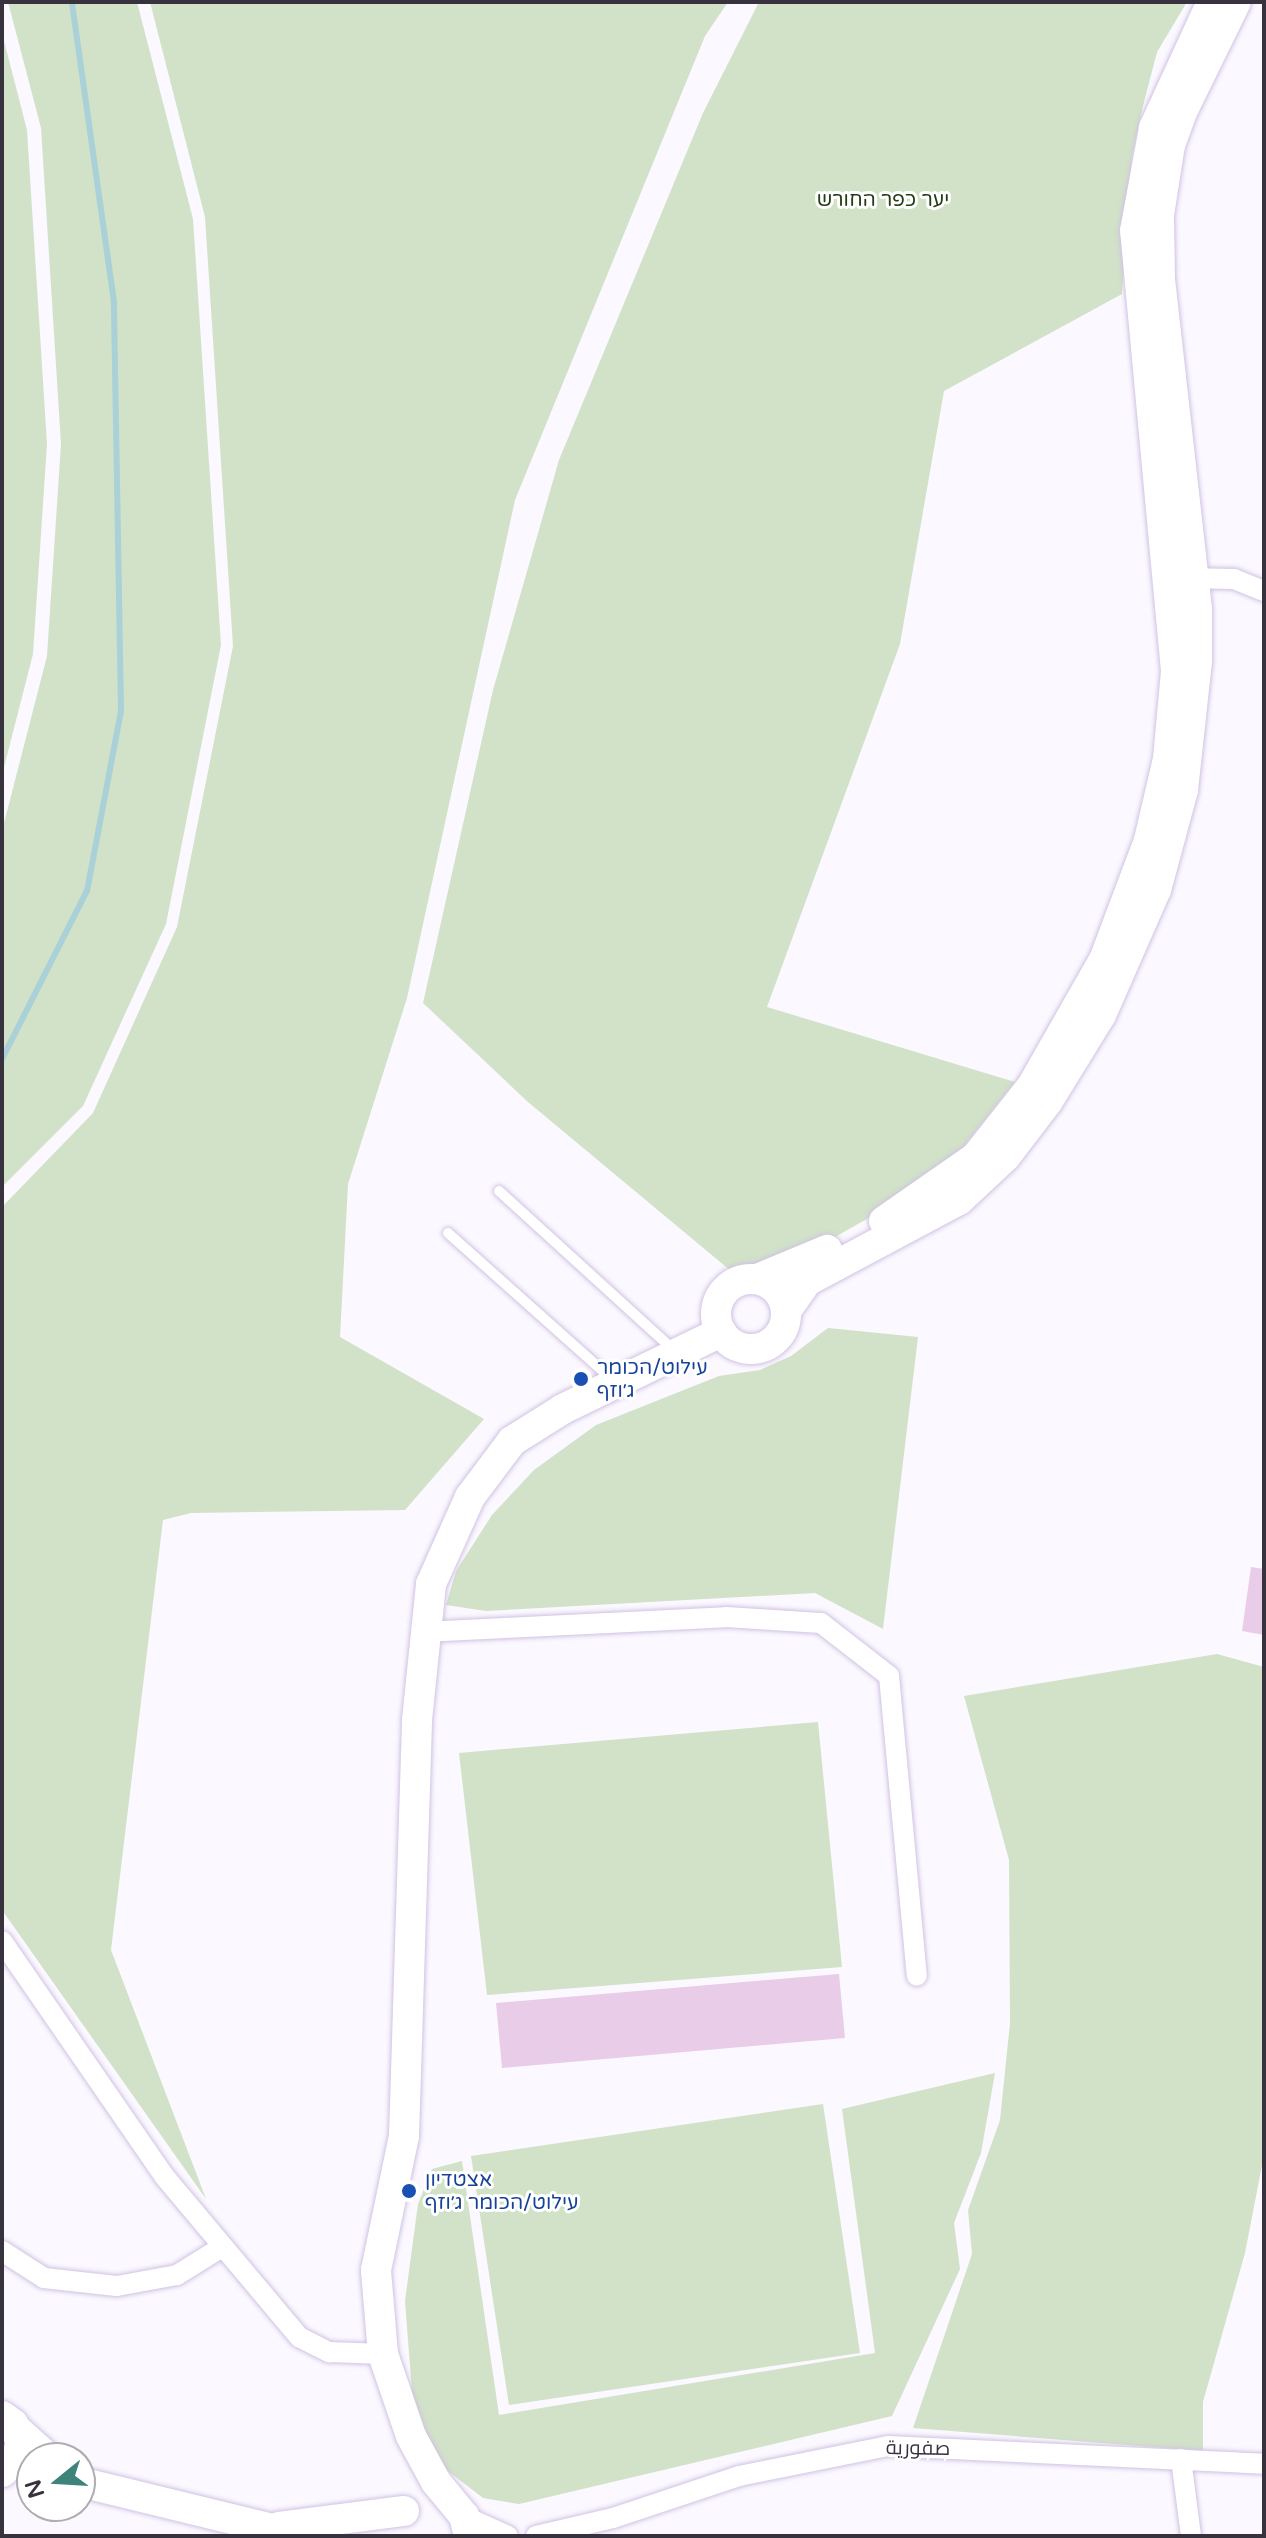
<!DOCTYPE html>
<meta charset="utf-8">
<style>
body{margin:0}
#map{position:relative;width:1266px;height:2538px;overflow:hidden;background:#fbf8ff;font-family:"Varela Round",Cairo,"Noto Sans Hebrew",sans-serif}
div>[style]{position:absolute}
.green>*{inset:0;background:#d1e2c8}
.stream>*{height:6px;margin:-3px;padding:0 3px;transform-origin:3px;border-radius:3px;background:#a9d1d7}
.building>*{inset:0;background:#e9cde8}
.roads{filter:drop-shadow(0 0 2px #d1c2e3) drop-shadow(0 0 2px #d1c2e3)}
.lane>*{height:10px;margin:-5px;padding:0 5px;transform-origin:5px;border-radius:5px;background:#fff}
.street>*{height:20px;margin:-10px;padding:0 10px;transform-origin:10px;border-radius:10px;background:#fff}
.secondary>*{height:30px;margin:-15px;padding:0 15px;transform-origin:15px;border-radius:15px;background:#fff}
.secondary>.ring{margin:-15px;padding:0;box-sizing:content-box;background:none;border:30px solid #fff;border-radius:50%}
.dots>*{width:22px;height:22px;translate:-50% -50%;box-sizing:border-box;border:4px solid #fff;border-radius:50%}
span{translate:-50% -50%;white-space:nowrap;text-align:center;line-height:1.15;-webkit-text-stroke:6px #fff;paint-order:stroke}
.park-label{font-size:20px;color:#243d15}
.transit-label{font-size:20px;color:#164399}
.left{translate:0 -50%;text-align:left}
.street-label{font-size:20px;color:#38323f}
.frame{position:absolute;inset:0;border:4px solid #38323f;pointer-events:none}
.north{position:absolute;left:16px;top:2442px;width:80px;height:80px;box-sizing:border-box;background:#fff;border:2px solid #afadb2;border-radius:50%;rotate:252deg;font-size:22px;font-weight:700;line-height:32px;text-align:center;color:#38323f}
.north::after{content:'';display:block;margin:auto;width:28px;height:36px;background:#3e847b;clip-path:polygon(50% 0,100% 100%,50% 72%,0 100%)}
</style>
<div id="map">
<div class="green">
<i style="clip-path:polygon(8px 2px,137px 2px,193px 219px,221px 645px,166px 924px,83px 1106px,2px 1187px,2px 831px,47px 656px,61px 444px,41px 128px)"></i>
<i style="clip-path:polygon(150px 2px,728px 2px,705px 36px,515px 500px,407px 998px,348px 1184px,340px 1337px,484px 1419px,405px 1510px,191px 1513px,163px 1520px,111px 1950px,206px 2199px,2px 1910px,2px 1207px,93px 1113px,177px 927px,233px 646px,205px 217px)"></i>
<i style="clip-path:polygon(759px 2px,1187px 2px,1157px 52px,1143px 106px,1132px 157px,1122px 294px,944px 391px,900px 644px,767px 1007px,1015px 1082px,950px 1164px,893px 1204px,749px 1286px,528px 1102px,423px 1003px,493px 690px,559px 460px,703px 113px)"></i>
<i style="clip-path:polygon(2px 33px,27px 130px,47px 444px,33px 654px,2px 775px)"></i>
<i style="clip-path:polygon(828px 1328px,918px 1337px,883px 1629px,815px 1593px,486px 1611px,446px 1605px,456px 1571px,492px 1515px,534px 1470px,596px 1425px,719px 1376px,760px 1370px,791px 1356px)"></i>
<i style="clip-path:polygon(1217px 1654px,1264px 1667px,1264px 2155px,1245px 2253px,1203px 2402px,1203px 2451px,913px 2428px,972px 2254px,968px 2210px,1000px 2120px,1010px 2023px,1009px 1860px,964px 1696px)"></i>
<i style="clip-path:polygon(818px 1722px,842px 1967px,487px 1995px,459px 1753px)"></i>
<i style="clip-path:polygon(995px 2073px,981px 2153px,954px 2223px,960px 2269px,892px 2416px,519px 2504px,483px 2498px,444px 2468px,414px 2418px,405px 2301px,418px 2204px,432px 2169px,462px 2161px,499px 2415px,875px 2353px,842px 2109px)"></i>
<i style="clip-path:polygon(823px 2104px,860px 2353px,509px 2405px,471px 2156px)"></i>
</div>
<div class="stream">
<i style="left:2px;top:1059px;width:188px;rotate:-63.2deg"></i>
<i style="left:87px;top:891px;width:183px;rotate:-79.3deg"></i>
<i style="left:121px;top:711px;width:409px;rotate:-91deg"></i>
<i style="left:114px;top:302px;width:303px;rotate:-98deg"></i>
</div>
<div class="building">
<i style="clip-path:polygon(1251px 1567px,1264px 1569px,1264px 1635px,1242px 1631px)"></i>
<i style="clip-path:polygon(839px 1974px,845px 2038px,502px 2068px,496px 2003px)"></i>
</div>
<div class="roads">
<div class="lane">
<i style="left:499px;top:1191px;width:238px;rotate:42.3deg"></i>
<i style="left:448px;top:1233px;width:222px;rotate:41.7deg"></i>
</div>
<div class="street">
<i style="left:1183px;top:578px;width:51px;rotate:1.1deg"></i>
<i style="left:1234px;top:579px;width:32px;rotate:22deg"></i>
<i style="left:423px;top:1632px;width:303px;rotate:-2.8deg"></i>
<i style="left:726px;top:1617px;width:95px;rotate:3.6deg"></i>
<i style="left:821px;top:1623px;width:86px;rotate:37.9deg"></i>
<i style="left:889px;top:1676px;width:301px;rotate:84.7deg"></i>
<i style="left:2px;top:1941px;width:285px;rotate:55.4deg"></i>
<i style="left:164px;top:2176px;width:210px;rotate:50deg"></i>
<i style="left:299px;top:2337px;width:34px;rotate:27deg"></i>
<i style="left:329px;top:2352px;width:54px;rotate:2.1deg"></i>
<i style="left:2px;top:2251px;width:50px;rotate:32.7deg"></i>
<i style="left:44px;top:2278px;width:73px;rotate:6.3deg"></i>
<i style="left:117px;top:2286px;width:61px;rotate:-10.4deg"></i>
<i style="left:177px;top:2275px;width:53px;rotate:-31.9deg"></i>
<i style="left:1181px;top:2459px;width:78px;rotate:82.6deg"></i>
<i style="left:464px;top:2516px;width:48px;rotate:24.4deg"></i>
<i style="left:536px;top:2536px;width:79px;rotate:-13.2deg"></i>
<i style="left:613px;top:2518px;width:133px;rotate:-18.4deg"></i>
<i style="left:739px;top:2476px;width:152px;rotate:-11.4deg"></i>
<i style="left:888px;top:2446px;width:376px;rotate:2.7deg"></i>
</div>
<div class="secondary">
<i style="left:884px;top:1221px;width:112px;rotate:-34.8deg"></i>
<i style="left:976px;top:1157px;width:90px;rotate:-51.7deg"></i>
<i style="left:1032px;top:1086px;width:145px;rotate:-60.3deg"></i>
<i style="left:1104px;top:960px;width:128px;rotate:-69.4deg"></i>
<i style="left:1149px;top:840px;width:83px;rotate:-76.8deg"></i>
<i style="left:1168px;top:759px;width:88px;rotate:-84.8deg"></i>
<i style="left:1176px;top:671px;width:442px;rotate:-95.3deg"></i>
<i style="left:1135px;top:231px;width:105px;rotate:-79.5deg"></i>
<i style="left:1154px;top:128px;width:139px;rotate:-65.3deg"></i>
<i style="left:757px;top:1279px;width:76px;rotate:-22.5deg"></i>
<i class="ring" style="left:716px;top:1279px;width:40px;height:40px"></i>
<i style="left:786px;top:1311px;width:37px;rotate:-55deg"></i>
<i style="left:807px;top:1281px;width:172px;rotate:-28.1deg"></i>
<i style="left:959px;top:1200px;width:64px;rotate:-43.1deg"></i>
<i style="left:1006px;top:1156px;width:69px;rotate:-52.6deg"></i>
<i style="left:1048px;top:1101px;width:101px;rotate:-58.4deg"></i>
<i style="left:1101px;top:1015px;width:137px;rotate:-66.3deg"></i>
<i style="left:1156px;top:890px;width:104px;rotate:-74.9deg"></i>
<i style="left:1183px;top:790px;width:130px;rotate:-83.8deg"></i>
<i style="left:1197px;top:661px;width:52px;rotate:-90deg"></i>
<i style="left:1197px;top:609px;width:330px;rotate:-96.4deg"></i>
<i style="left:1160px;top:281px;width:66px;rotate:-90.9deg"></i>
<i style="left:1159px;top:215px;width:71px;rotate:-81.1deg"></i>
<i style="left:1170px;top:145px;width:37px;rotate:-70deg"></i>
<i style="left:1183px;top:110px;width:120px;rotate:-63.9deg"></i>
<i style="left:2px;top:2416px;width:14px;rotate:36deg"></i>
<i style="left:13px;top:2424px;width:20px;rotate:66deg"></i>
<i style="left:21px;top:2442px;width:19px;rotate:106deg"></i>
<i style="left:16px;top:2460px;width:18px;rotate:139deg"></i>
<i style="left:18px;top:2431px;width:40px;rotate:42deg"></i>
<i style="left:80px;top:2482px;width:228px;rotate:13.7deg"></i>
<i style="left:279px;top:2527px;width:126px;rotate:-7.3deg"></i>
<i style="left:469px;top:2536px;width:21px;rotate:-104deg"></i>
<i style="left:464px;top:2516px;width:44px;rotate:-129.5deg"></i>
<i style="left:436px;top:2482px;width:52px;rotate:-118.5deg"></i>
<i style="left:411px;top:2436px;width:87px;rotate:-108.9deg"></i>
<i style="left:383px;top:2354px;width:84px;rotate:-94.8deg"></i>
<i style="left:376px;top:2270px;width:137px;rotate:-78.2deg"></i>
<i style="left:404px;top:2136px;width:416px;rotate:-88.2deg"></i>
<i style="left:417px;top:1720px;width:137px;rotate:-84.1deg"></i>
<i style="left:431px;top:1584px;width:95px;rotate:-65.9deg"></i>
<i style="left:470px;top:1497px;width:70px;rotate:-53.1deg"></i>
<i style="left:512px;top:1441px;width:60px;rotate:-32.1deg"></i>
<i style="left:563px;top:1409px;width:176px;rotate:-26deg"></i>
</div>
</div>
<div class="dots">
<i style="left:581px;top:1379px;background:#1a4fb4"></i>
<i style="left:409px;top:2191px;background:#1a4fb4"></i>
</div>
<div class="park-label">
<span style="left:883px;top:200px">יער כפר החורש</span>
</div>
<div class="transit-label">
<span class="left" style="left:597px;top:1380px">עילוט/הכומר<br>ג׳וזף</span>
<span class="left" style="left:425px;top:2192px">אצטדיון<br>עילוט/הכומר ג׳וזף</span>
</div>
<div class="street-label">
<span style="left:918px;top:2449px;rotate:1deg">صفورية</span>
</div>
<div class="frame"></div>
<div class="north">N</div>
</div>
